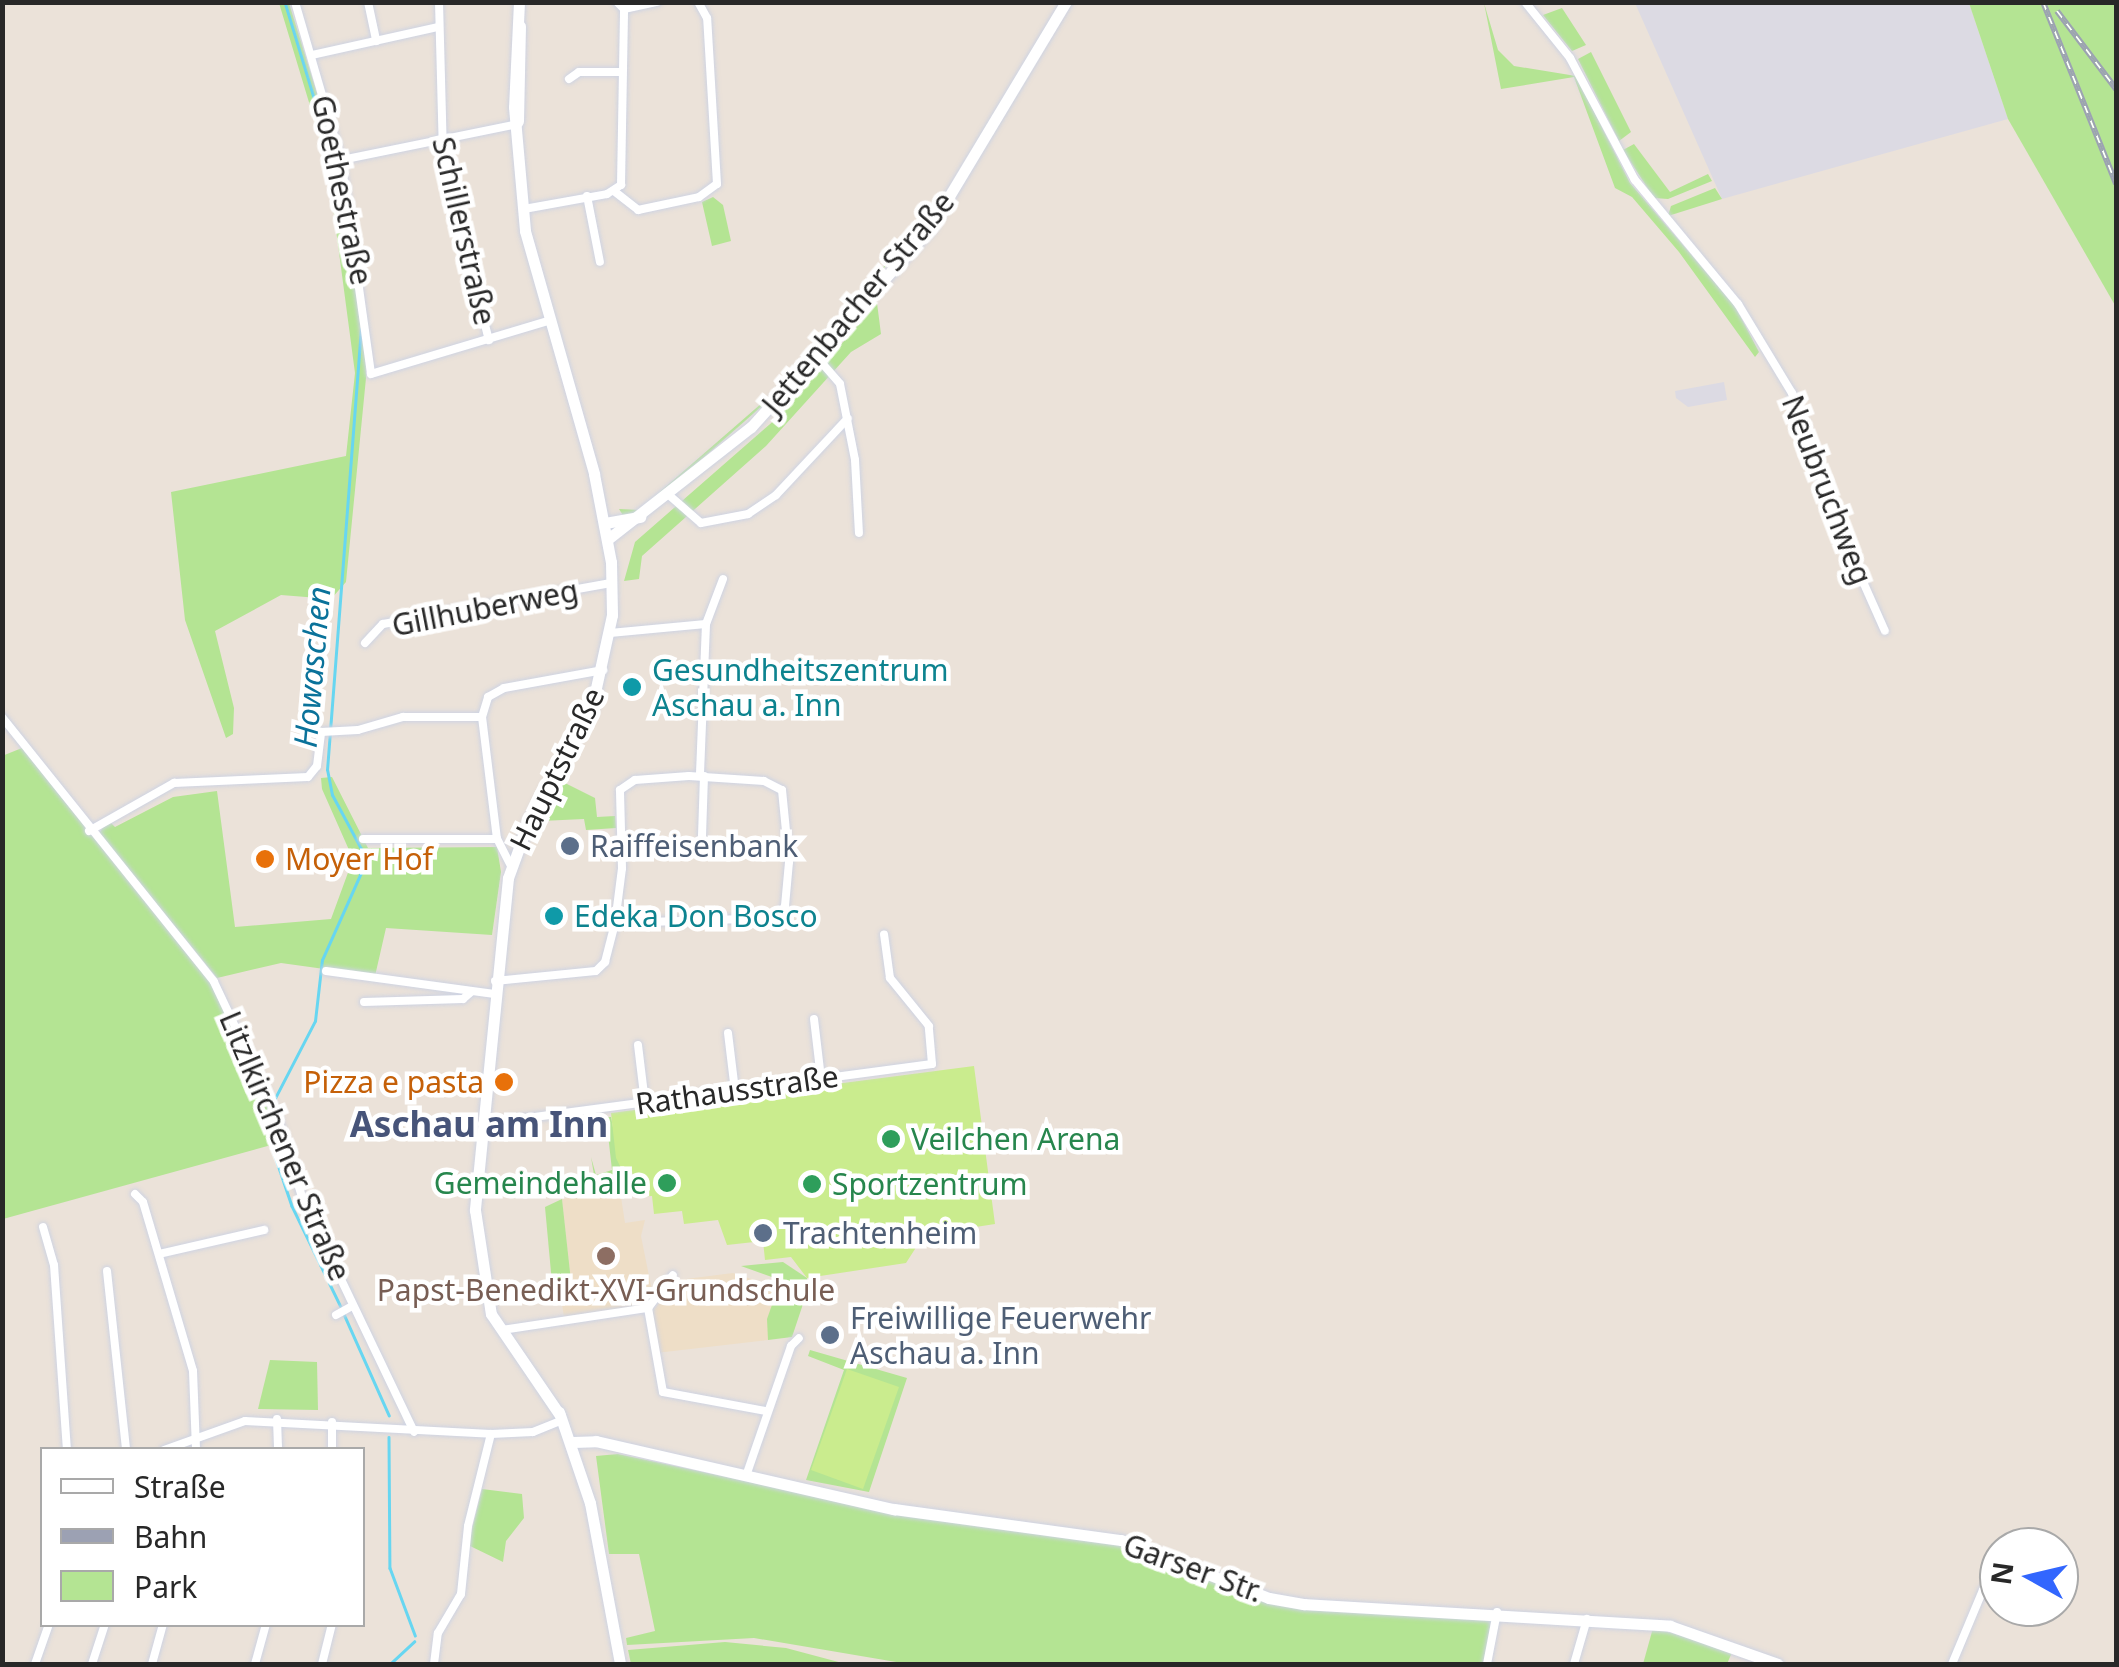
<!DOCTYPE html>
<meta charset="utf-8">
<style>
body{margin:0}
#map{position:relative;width:2119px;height:1667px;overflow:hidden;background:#ebe2d9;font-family:"Noto Sans",sans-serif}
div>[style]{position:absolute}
.industrial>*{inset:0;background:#dcdae3}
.education>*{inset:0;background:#eedec7}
.green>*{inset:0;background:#b4e493}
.pitch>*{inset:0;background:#caec8e}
.stream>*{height:2.5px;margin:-1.25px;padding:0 1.25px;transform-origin:1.25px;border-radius:1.25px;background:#67d6f1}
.roads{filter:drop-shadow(0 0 2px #ced3e2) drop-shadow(0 0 2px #ced3e2)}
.street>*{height:8px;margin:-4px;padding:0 4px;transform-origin:4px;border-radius:4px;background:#fff}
.secondary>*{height:11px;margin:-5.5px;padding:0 5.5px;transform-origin:5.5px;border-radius:5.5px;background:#fff}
.rail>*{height:6px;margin-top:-3px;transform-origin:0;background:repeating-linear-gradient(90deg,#fff 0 8px,#9ca1b3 0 16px);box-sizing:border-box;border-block:2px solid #9ca1b3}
.dots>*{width:28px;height:28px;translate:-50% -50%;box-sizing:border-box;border:5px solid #fff;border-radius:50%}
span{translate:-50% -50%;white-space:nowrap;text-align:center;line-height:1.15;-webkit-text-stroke:9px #fff;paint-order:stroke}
.street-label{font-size:30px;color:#282828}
.culture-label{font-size:30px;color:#0d838f}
.left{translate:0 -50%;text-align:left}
.service-label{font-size:30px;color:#4e5e75}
.food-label{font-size:30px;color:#c56008}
.right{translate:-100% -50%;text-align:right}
.leisure-label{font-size:30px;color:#27864d}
.education-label{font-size:30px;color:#785e54}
.water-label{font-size:32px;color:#0a729a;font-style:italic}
.quarter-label{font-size:35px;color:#475479;font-weight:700}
.frame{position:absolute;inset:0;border:5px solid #282828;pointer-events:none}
.legend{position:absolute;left:40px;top:1447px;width:325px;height:180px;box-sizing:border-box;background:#fff;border:2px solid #a9a9a9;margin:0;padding:12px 18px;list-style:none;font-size:30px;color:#282828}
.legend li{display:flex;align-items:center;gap:20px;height:50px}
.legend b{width:50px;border:2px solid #a9a9a9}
.north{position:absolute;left:1979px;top:1527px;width:100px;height:100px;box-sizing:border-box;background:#fff;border:2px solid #a9a9a9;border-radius:50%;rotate:278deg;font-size:28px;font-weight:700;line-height:40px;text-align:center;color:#282828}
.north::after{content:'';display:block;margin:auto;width:35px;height:45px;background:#3266fe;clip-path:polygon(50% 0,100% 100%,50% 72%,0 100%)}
</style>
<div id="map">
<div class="industrial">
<i style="clip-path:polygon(1635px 3px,1969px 3px,2008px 119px,1722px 199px)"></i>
<i style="clip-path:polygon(1724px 382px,1727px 400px,1688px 407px,1676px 398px,1675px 391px)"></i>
</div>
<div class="education">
<i style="clip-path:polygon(594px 1178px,621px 1197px,625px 1223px,645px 1220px,641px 1236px,653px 1296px,643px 1306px,564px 1317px,559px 1284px,571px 1282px,562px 1199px,578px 1197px)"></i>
<i style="clip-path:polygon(733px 1273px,778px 1288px,768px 1340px,656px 1353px,651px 1313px,678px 1280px)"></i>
</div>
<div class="green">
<i style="clip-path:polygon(279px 3px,289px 3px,338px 161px,365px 330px,366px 378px,346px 582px,331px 599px,281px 595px,215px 631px,234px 708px,233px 734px,226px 738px,185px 620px,171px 492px,346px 456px,355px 373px,327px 162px)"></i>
<i style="clip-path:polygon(1484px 3px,1498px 50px,1514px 66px,1576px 76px,1630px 183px,1735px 306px,1759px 352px,1755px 357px,1679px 252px,1632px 197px,1615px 188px,1574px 77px,1501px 89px)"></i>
<i style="clip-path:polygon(1969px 3px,2116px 3px,2116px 307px,2008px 119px)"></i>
<i style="clip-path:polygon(1562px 8px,1586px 45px,1572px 51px,1543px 15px)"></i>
<i style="clip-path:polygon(1591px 52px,1631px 132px,1619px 141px,1578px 59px)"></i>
<i style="clip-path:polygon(1634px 144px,1670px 192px,1708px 174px,1712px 181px,1668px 199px,1654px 198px,1623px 150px)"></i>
<i style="clip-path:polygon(1715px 188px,1722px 199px,1668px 216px,1671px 206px)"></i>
<i style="clip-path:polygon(713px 197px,723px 205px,731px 241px,712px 246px,702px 202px)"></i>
<i style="clip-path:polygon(943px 199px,778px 392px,643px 511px,624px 517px,619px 509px,639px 510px,770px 396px)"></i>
<i style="clip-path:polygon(877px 303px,881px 334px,851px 352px,766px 446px,642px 556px,639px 579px,624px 581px,635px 542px,777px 418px)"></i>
<i style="clip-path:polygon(22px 748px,212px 983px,282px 1142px,3px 1219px,2px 756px)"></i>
<i style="clip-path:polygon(332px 777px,368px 848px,497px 847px,501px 872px,492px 935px,386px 928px,375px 976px,281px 963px,217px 978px,99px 833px,108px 820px,115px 827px,173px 797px,217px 791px,235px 927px,331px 919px,353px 859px,322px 789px,321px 778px)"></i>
<i style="clip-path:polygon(563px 782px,595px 798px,597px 817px,615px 816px,616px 828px,586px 830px,584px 819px,541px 821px)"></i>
<i style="clip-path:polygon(606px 1117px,611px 1117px,625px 1188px,594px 1175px,591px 1157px,596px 1175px,612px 1170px)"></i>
<i style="clip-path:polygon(562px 1199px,571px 1281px,552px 1283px,545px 1207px)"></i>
<i style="clip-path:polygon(783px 1262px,807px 1278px,808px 1290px,741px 1266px)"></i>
<i style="clip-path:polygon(779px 1285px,806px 1295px,792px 1337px,768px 1340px,767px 1319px)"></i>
<i style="clip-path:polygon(810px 1350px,907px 1378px,869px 1492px,806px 1480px,844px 1370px,808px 1356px)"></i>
<i style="clip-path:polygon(270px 1360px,317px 1362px,318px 1410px,258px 1409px)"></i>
<i style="clip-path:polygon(618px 1454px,806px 1494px,1119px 1545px,1304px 1610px,1491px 1617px,1486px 1664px,908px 1664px,754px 1638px,627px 1645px,626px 1638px,655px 1631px,639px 1554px,609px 1554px,596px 1456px)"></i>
<i style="clip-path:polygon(482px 1489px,522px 1494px,524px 1518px,506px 1541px,503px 1562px,468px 1545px)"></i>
<i style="clip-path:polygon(1653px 1628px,1733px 1650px,1727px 1664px,1643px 1664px)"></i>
<i style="clip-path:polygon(725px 1642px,786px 1648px,846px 1664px,631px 1664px,628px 1650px)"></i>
</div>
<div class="pitch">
<i style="clip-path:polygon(974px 1066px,995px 1224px,924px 1235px,906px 1263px,807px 1278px,791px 1257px,765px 1260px,763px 1241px,727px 1245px,718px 1220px,684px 1224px,682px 1211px,654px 1214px,652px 1196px,636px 1197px,632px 1171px,623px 1172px,616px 1158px,611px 1113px)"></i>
<i style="clip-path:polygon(847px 1369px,899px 1387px,863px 1489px,811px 1470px)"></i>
</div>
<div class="stream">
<i style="left:285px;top:2px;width:168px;rotate:73.1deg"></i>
<i style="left:334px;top:163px;width:75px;rotate:79.3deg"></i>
<i style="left:273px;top:1102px;width:91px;rotate:-62.6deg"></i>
<i style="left:315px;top:1021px;width:61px;rotate:-83.5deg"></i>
<i style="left:322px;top:960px;width:95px;rotate:-65.9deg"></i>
<i style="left:361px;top:873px;width:24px;rotate:-90deg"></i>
<i style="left:361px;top:849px;width:61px;rotate:-118.2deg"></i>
<i style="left:332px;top:795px;width:25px;rotate:-101deg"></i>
<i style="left:327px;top:770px;width:442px;rotate:-85.6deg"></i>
<i style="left:271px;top:1109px;width:38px;rotate:88deg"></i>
<i style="left:272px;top:1147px;width:62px;rotate:71.3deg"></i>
<i style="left:292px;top:1206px;width:112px;rotate:64.1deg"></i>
<i style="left:344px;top:1314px;width:111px;rotate:66deg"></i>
<i style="left:389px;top:1437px;width:131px;rotate:89.6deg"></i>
<i style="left:390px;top:1568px;width:72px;rotate:69.5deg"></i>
<i style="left:390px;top:1664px;width:33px;rotate:-43deg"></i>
</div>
<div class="roads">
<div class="street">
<i style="left:295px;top:2px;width:165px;rotate:73.8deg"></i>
<i style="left:341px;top:160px;width:216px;rotate:82deg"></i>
<i style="left:371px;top:374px;width:188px;rotate:-16.7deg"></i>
<i style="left:368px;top:2px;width:40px;rotate:78deg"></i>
<i style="left:439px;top:2px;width:158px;rotate:88.5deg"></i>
<i style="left:443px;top:160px;width:186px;rotate:75.7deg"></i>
<i style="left:1525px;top:2px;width:72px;rotate:51.2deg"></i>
<i style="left:1570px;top:58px;width:138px;rotate:62deg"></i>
<i style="left:1635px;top:180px;width:161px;rotate:50.3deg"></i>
<i style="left:1738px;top:304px;width:104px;rotate:58.8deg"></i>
<i style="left:1792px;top:393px;width:135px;rotate:71deg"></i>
<i style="left:1836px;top:521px;width:120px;rotate:66deg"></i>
<i style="left:624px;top:9px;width:34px;rotate:-12deg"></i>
<i style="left:312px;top:55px;width:129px;rotate:-12.5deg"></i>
<i style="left:569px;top:79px;width:12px;rotate:-35deg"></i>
<i style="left:579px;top:72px;width:40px"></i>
<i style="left:341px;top:160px;width:181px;rotate:-11.5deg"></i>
<i style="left:614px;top:191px;width:31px;rotate:38deg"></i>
<i style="left:638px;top:210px;width:62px;rotate:-12deg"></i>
<i style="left:699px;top:197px;width:22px;rotate:-36deg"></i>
<i style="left:717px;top:184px;width:166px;rotate:-93.4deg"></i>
<i style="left:707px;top:18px;width:18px;rotate:-119deg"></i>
<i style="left:587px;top:196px;width:67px;rotate:78.9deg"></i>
<i style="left:524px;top:209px;width:84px;rotate:-10.2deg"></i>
<i style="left:607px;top:194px;width:17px;rotate:-33deg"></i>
<i style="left:621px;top:185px;width:176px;rotate:-89deg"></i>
<i style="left:624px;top:9px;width:10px;rotate:-135deg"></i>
<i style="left:815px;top:355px;width:38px;rotate:49deg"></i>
<i style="left:840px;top:384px;width:77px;rotate:78.8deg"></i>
<i style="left:855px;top:460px;width:73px;rotate:86.9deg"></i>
<i style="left:670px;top:496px;width:41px;rotate:41.1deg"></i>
<i style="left:701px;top:523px;width:48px;rotate:-10.8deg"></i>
<i style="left:748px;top:514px;width:34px;rotate:-34deg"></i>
<i style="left:776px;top:495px;width:105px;rotate:-46.9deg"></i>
<i style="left:706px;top:624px;width:48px;rotate:-69.3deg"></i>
<i style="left:610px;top:633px;width:96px;rotate:-5.4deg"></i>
<i style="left:706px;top:624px;width:152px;rotate:92.3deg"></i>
<i style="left:365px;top:643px;width:26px;rotate:-47deg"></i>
<i style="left:383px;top:624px;width:233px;rotate:-10.2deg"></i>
<i style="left:2px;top:717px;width:339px;rotate:51.3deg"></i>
<i style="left:214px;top:982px;width:145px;rotate:64.7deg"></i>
<i style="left:276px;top:1113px;width:91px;rotate:72.8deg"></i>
<i style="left:303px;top:1200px;width:257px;rotate:64.4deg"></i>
<i style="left:689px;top:776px;width:75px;rotate:3.8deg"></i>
<i style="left:764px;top:781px;width:20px;rotate:27deg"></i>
<i style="left:782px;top:790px;width:72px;rotate:84.4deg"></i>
<i style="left:789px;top:862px;width:44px;rotate:95.2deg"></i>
<i style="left:785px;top:906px;width:14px;rotate:124deg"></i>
<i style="left:777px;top:918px;width:162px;rotate:178.2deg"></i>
<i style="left:615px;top:923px;width:55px;rotate:-82.7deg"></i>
<i style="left:622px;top:868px;width:78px;rotate:-91.5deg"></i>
<i style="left:620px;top:790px;width:18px;rotate:-34deg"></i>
<i style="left:635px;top:780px;width:54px;rotate:-4.2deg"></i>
<i style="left:89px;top:831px;width:98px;rotate:-29.5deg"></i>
<i style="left:174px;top:783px;width:134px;rotate:-2.6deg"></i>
<i style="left:308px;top:777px;width:14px;rotate:-51deg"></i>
<i style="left:317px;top:766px;width:34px;rotate:-83deg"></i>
<i style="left:321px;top:732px;width:37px;rotate:-3deg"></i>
<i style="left:358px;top:730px;width:47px;rotate:-16.1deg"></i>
<i style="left:403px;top:717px;width:79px"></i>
<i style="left:702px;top:836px;width:60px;rotate:-88.1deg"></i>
<i style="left:363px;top:839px;width:134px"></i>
<i style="left:511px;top:866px;width:30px;rotate:-117deg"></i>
<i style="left:497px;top:839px;width:123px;rotate:-97deg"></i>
<i style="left:482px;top:717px;width:21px;rotate:-73deg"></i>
<i style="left:488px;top:697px;width:18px;rotate:-29deg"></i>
<i style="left:504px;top:688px;width:101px;rotate:-10.3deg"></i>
<i style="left:326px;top:971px;width:170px;rotate:7.8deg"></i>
<i style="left:495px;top:981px;width:101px;rotate:-5.7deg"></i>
<i style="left:596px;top:971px;width:13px;rotate:-45deg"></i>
<i style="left:605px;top:962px;width:40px;rotate:-75.6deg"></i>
<i style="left:364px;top:1002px;width:99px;rotate:-1.7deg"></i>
<i style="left:463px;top:999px;width:11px;rotate:-41deg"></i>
<i style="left:814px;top:1019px;width:60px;rotate:83.3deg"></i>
<i style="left:728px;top:1033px;width:58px;rotate:83.1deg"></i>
<i style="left:638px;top:1045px;width:58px;rotate:83.1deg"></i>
<i style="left:482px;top:1124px;width:454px;rotate:-7.6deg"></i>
<i style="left:932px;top:1064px;width:38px;rotate:-95deg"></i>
<i style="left:929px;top:1026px;width:62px;rotate:-129.1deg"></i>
<i style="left:890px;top:978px;width:44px;rotate:-97.8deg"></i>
<i style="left:135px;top:1194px;width:11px;rotate:45deg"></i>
<i style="left:143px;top:1202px;width:176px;rotate:73.5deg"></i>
<i style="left:193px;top:1371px;width:79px;rotate:87.8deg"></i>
<i style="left:43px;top:1227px;width:40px;rotate:74deg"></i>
<i style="left:54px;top:1265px;width:185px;rotate:86deg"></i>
<i style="left:159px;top:1254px;width:108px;rotate:-12.9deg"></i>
<i style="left:107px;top:1271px;width:180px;rotate:83.9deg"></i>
<i style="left:648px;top:1308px;width:85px;rotate:79.9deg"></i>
<i style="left:663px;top:1392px;width:105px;rotate:10.5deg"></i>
<i style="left:336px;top:1315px;width:18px;rotate:-29deg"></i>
<i style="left:502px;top:1330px;width:148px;rotate:-8.6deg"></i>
<i style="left:648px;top:1308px;width:41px;rotate:-52.9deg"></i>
<i style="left:277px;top:1419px;width:31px;rotate:88deg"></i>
<i style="left:332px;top:1422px;width:28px;rotate:90deg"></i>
<i style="left:164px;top:1450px;width:86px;rotate:-19.7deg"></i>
<i style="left:245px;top:1421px;width:246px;rotate:3deg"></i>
<i style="left:491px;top:1434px;width:42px;rotate:-2.7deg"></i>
<i style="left:533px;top:1432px;width:31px;rotate:-22deg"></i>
<i style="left:746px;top:1476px;width:138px;rotate:-70.9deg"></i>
<i style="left:791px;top:1346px;width:11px;rotate:-45deg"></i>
<i style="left:35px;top:1664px;width:42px;rotate:-70.7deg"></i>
<i style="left:92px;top:1664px;width:42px;rotate:-72deg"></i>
<i style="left:152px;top:1664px;width:41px;rotate:-74.6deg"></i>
<i style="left:255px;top:1664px;width:41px;rotate:-74.6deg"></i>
<i style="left:322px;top:1664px;width:41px;rotate:-76deg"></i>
<i style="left:434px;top:1664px;width:31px;rotate:-83deg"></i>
<i style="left:438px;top:1633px;width:45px;rotate:-59.5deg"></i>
<i style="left:461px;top:1594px;width:68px;rotate:-84.1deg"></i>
<i style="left:468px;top:1526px;width:95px;rotate:-76deg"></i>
<i style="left:1487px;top:1664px;width:53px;rotate:-79.1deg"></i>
<i style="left:1574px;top:1664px;width:47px;rotate:-73.9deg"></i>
<i style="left:1952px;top:1664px;width:80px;rotate:-67.3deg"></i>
<i style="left:1983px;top:1590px;width:24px;rotate:-48deg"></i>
</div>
<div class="secondary">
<i style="left:519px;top:2px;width:105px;rotate:92.7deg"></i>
<i style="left:514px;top:107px;width:124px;rotate:84.9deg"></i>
<i style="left:525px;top:231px;width:253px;rotate:74.1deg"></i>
<i style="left:594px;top:474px;width:90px;rotate:79.1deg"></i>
<i style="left:611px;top:562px;width:53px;rotate:88.9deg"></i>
<i style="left:612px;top:615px;width:93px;rotate:102.4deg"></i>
<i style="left:592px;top:706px;width:133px;rotate:118.7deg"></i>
<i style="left:528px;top:823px;width:59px;rotate:110deg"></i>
<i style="left:508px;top:878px;width:334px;rotate:95.7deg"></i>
<i style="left:475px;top:1210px;width:105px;rotate:81.3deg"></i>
<i style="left:491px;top:1314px;width:122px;rotate:55.7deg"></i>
<i style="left:518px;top:121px;width:95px;rotate:-88.8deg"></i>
<i style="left:605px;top:523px;width:36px;rotate:-10deg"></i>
<i style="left:608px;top:539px;width:182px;rotate:-38.1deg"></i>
<i style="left:751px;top:427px;width:268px;rotate:-48deg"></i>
<i style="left:930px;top:228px;width:264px;rotate:-59deg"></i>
<i style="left:559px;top:1412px;width:96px;rotate:71.2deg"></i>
<i style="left:590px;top:1503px;width:164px;rotate:79.4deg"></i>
<i style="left:573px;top:1442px;width:23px;rotate:-2deg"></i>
<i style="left:596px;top:1441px;width:306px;rotate:12.9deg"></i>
<i style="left:894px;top:1509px;width:229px;rotate:7.8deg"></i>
<i style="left:1121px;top:1540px;width:159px;rotate:21.4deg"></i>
<i style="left:1269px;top:1598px;width:36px;rotate:10deg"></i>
<i style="left:1304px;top:1604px;width:367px;rotate:3.4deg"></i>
<i style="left:1670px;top:1626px;width:114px;rotate:19.4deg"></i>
</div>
</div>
<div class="rail">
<i style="left:2043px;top:2px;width:196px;rotate:68.1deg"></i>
<i style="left:2057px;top:11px;width:98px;rotate:52.9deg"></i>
</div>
<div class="dots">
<i style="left:632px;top:687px;background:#0f9aa8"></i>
<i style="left:570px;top:846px;background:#5c6f8a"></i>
<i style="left:265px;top:859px;background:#e8710a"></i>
<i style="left:554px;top:916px;background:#0f9aa8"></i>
<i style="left:504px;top:1082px;background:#e8710a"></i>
<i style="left:891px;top:1139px;background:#2e9e5b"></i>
<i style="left:667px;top:1183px;background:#2e9e5b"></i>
<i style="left:812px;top:1184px;background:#2e9e5b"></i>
<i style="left:763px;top:1233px;background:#5c6f8a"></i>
<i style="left:606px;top:1256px;background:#8d6e63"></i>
<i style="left:830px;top:1335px;background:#5c6f8a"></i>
</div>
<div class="street-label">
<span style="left:342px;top:190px;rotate:78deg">Goethestraße</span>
<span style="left:464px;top:231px;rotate:77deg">Schillerstraße</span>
<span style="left:858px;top:303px;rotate:-50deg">Jettenbacher Straße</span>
<span style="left:1827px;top:490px;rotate:69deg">Neubruchweg</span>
<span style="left:485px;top:608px;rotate:-11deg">Gillhuberweg</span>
<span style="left:557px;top:769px;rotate:-64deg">Hauptstraße</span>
<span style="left:737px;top:1090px;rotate:-8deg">Rathausstraße</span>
<span style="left:285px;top:1146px;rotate:67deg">Litzlkirchener Straße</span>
<span style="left:1193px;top:1568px;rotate:20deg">Garser Str.</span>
</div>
<div class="culture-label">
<span class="left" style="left:652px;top:687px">Gesundheitszentrum<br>Aschau a. Inn</span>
<span class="left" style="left:574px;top:916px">Edeka Don Bosco</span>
</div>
<div class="service-label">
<span class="left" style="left:590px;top:846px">Raiffeisenbank</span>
<span class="left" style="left:783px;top:1233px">Trachtenheim</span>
<span class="left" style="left:850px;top:1335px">Freiwillige Feuerwehr<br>Aschau a. Inn</span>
</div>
<div class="food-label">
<span class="left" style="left:285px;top:859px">Moyer Hof</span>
<span class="right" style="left:484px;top:1082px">Pizza e pasta</span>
</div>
<div class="leisure-label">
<span class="left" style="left:911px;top:1139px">Veilchen Arena</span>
<span class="right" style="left:647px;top:1183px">Gemeindehalle</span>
<span class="left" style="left:832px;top:1184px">Sportzentrum</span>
</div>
<div class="education-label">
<span style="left:606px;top:1290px">Papst-Benedikt-XVI-Grundschule</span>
</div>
<div class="water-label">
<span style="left:312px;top:667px;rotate:-85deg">Howaschen</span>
</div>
<div class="quarter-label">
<span style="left:479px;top:1124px">Aschau am Inn</span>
</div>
<div class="frame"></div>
<ul class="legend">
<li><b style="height:12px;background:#fff"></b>Straße</li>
<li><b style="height:12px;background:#9ca1b3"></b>Bahn</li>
<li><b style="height:28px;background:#b4e493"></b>Park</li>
</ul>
<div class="north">N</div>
</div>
